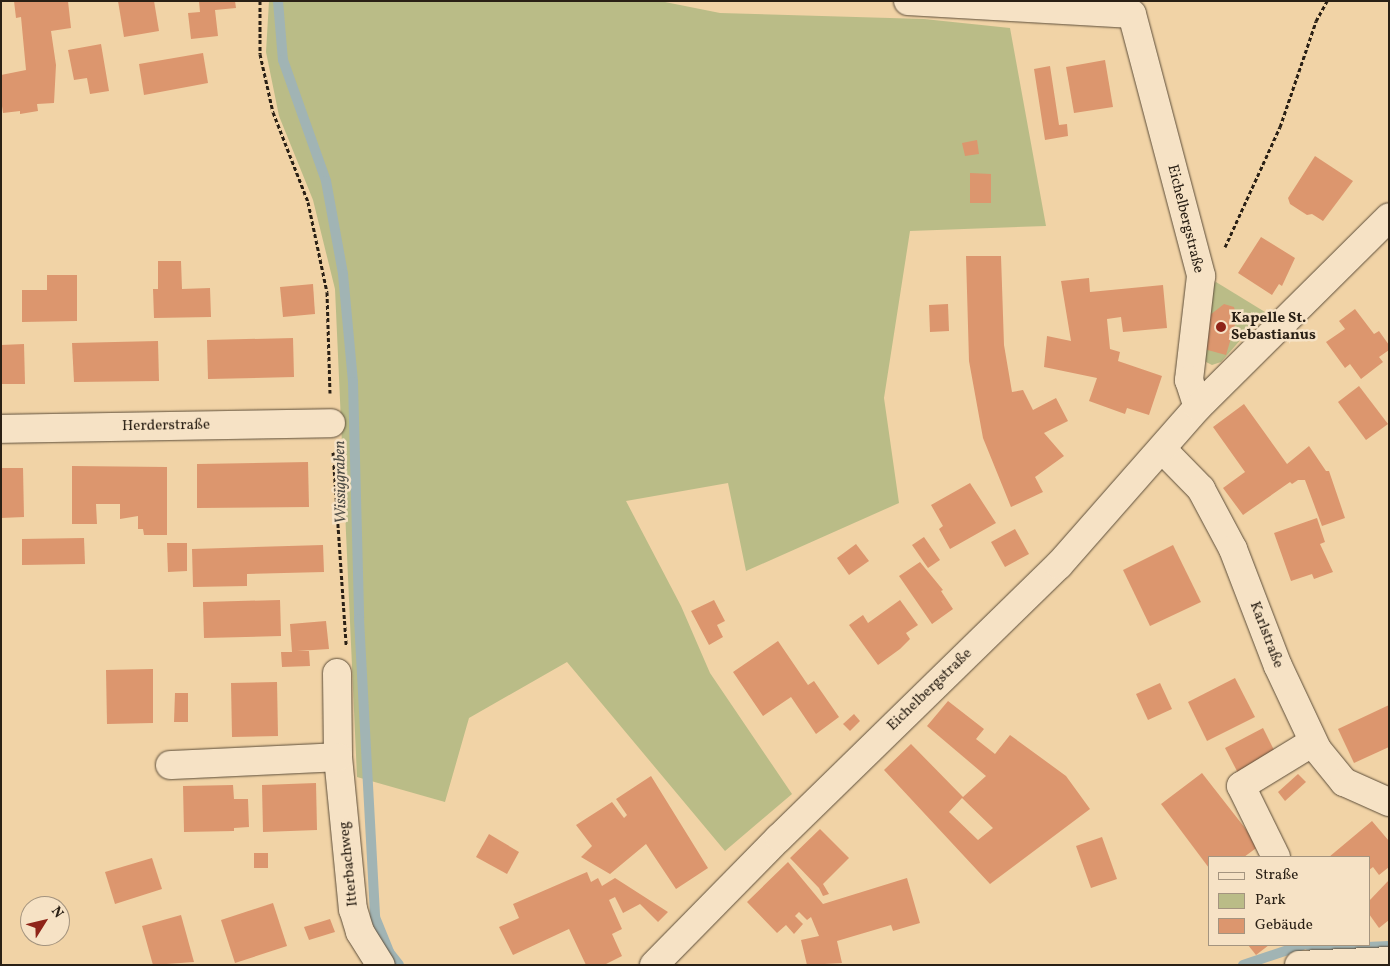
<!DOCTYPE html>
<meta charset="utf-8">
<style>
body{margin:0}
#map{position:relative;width:1390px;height:966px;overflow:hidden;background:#f1d3a6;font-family:Vollkorn,serif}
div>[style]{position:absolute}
.green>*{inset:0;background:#babc87}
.stream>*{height:10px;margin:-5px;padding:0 5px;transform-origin:5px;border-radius:5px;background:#a1b4b4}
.building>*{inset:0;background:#dc966e}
.path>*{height:3px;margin-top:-1.5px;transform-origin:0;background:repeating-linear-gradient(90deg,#2a2015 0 4px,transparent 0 6.5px)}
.roads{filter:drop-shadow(0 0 1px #5c4d39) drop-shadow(0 0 1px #5c4d39)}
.minor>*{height:28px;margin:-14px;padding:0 14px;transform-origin:14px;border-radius:14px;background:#f6e2c5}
.dots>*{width:14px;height:14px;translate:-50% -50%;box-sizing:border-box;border:2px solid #f6e2c5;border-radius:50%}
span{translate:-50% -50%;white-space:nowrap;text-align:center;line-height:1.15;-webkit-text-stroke:5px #f6e2c5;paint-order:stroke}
.street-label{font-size:15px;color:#2a2015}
.poi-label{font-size:15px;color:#2a2015;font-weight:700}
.left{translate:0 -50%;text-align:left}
.water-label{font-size:16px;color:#4e4c45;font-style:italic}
.frame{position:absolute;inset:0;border:2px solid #2a2015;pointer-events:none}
.legend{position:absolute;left:1208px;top:856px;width:162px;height:90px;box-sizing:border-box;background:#f6e2c5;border:1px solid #a4947f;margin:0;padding:6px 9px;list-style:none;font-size:15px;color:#2a2015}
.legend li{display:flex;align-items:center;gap:10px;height:25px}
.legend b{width:25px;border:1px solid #a4947f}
.north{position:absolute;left:20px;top:896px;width:50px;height:50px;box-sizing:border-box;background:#f6e2c5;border:1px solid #a4947f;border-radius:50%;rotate:54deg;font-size:14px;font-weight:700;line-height:20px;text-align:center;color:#2a2015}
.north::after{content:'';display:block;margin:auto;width:18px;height:22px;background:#8f2418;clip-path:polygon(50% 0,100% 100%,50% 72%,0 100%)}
</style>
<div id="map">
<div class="green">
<i style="clip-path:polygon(269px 1px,660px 1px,720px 13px,924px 19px,1010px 28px,1046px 226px,910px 231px,884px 398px,899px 503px,746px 571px,728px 483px,626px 501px,681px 606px,710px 673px,792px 794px,725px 851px,567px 662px,469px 718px,445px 802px,357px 777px,335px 289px,313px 200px,279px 116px,266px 52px)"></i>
<i style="clip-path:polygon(1216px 282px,1265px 312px,1221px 362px,1212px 365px,1206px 362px,1202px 351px,1209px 288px)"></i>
</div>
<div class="stream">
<i style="left:278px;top:1px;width:59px;rotate:85.2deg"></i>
<i style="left:283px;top:60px;width:128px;rotate:70.4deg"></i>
<i style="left:326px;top:181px;width:95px;rotate:79.6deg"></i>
<i style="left:343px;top:274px;width:108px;rotate:84.7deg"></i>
<i style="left:353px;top:382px;width:237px;rotate:88.5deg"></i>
<i style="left:359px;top:619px;width:298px;rotate:86.9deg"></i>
<i style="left:375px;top:917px;width:38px;rotate:68deg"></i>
<i style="left:389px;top:952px;width:16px;rotate:52deg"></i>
<i style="left:1308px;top:945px;width:37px;rotate:5deg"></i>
<i style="left:1345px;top:948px;width:44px;rotate:-2.6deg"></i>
<i style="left:1243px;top:965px;width:63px;rotate:-18.4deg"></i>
</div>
<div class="building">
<i style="clip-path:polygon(14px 1px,68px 1px,71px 28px,51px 31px,56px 65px,54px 103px,37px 104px,38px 111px,20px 114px,20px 111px,3px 113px,1px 99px,1px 75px,26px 70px,21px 17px,16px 18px)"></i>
<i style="clip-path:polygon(118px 1px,154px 1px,159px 31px,124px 37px)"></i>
<i style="clip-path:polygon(199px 1px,235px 1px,236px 8px,215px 10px,218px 36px,191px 39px,188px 13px,200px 12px)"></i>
<i style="clip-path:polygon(101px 44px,109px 91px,90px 94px,87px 78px,74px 80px,68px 50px)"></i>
<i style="clip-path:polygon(203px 53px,208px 83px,144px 95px,139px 64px)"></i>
<i style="clip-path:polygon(1105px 60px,1113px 107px,1074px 113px,1066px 67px)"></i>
<i style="clip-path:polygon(1050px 66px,1059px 125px,1067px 124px,1068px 136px,1045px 140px,1034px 69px)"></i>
<i style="clip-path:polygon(977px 140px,979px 154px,965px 156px,962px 143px)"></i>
<i style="clip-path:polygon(1315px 156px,1353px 181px,1323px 221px,1312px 214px,1307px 215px,1290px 204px,1288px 198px)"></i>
<i style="clip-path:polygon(970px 173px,991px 174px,991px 203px,970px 203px)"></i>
<i style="clip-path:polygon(1261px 237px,1295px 258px,1282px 286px,1279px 284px,1272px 295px,1238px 273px)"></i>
<i style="clip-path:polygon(966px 256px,1001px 256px,1004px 345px,1012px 392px,1023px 390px,1033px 410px,1056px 398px,1068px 421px,1044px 433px,1064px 456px,1035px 477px,1043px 492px,1011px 507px,983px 438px,969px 361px)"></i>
<i style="clip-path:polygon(158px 261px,181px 261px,182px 289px,210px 288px,211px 317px,154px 318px,153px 289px,158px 289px)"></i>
<i style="clip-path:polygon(47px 275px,77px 275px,77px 321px,22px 322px,22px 290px,47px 290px)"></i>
<i style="clip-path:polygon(1089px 278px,1090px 292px,1163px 285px,1167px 328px,1123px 332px,1121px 317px,1107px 319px,1110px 349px,1120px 352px,1118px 361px,1162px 376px,1149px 415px,1127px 408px,1125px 414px,1089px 401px,1097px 378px,1044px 367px,1047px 336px,1071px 341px,1061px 281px)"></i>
<i style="clip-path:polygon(313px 284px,315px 314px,283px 317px,280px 287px)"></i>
<i style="clip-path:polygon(948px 304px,949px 331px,930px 332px,929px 305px)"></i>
<i style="clip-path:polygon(1224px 304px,1234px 307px,1237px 318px,1226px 355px,1204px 349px,1210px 315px)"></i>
<i style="clip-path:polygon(1355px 309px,1374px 334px,1379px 331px,1389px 345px,1389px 350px,1379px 357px,1383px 362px,1361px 379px,1350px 364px,1345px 368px,1326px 342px,1345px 329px,1339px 321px)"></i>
<i style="clip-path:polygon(293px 338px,294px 377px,208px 379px,207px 340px)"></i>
<i style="clip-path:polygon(158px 341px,159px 381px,74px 382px,72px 343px)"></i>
<i style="clip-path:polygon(24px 344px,25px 384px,1px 384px,1px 345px)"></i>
<i style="clip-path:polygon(1359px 386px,1388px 424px,1366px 440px,1338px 402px)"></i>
<i style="clip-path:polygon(1244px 404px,1287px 464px,1309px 446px,1326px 471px,1329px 471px,1345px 518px,1322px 526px,1305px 480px,1298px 480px,1292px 484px,1290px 482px,1243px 515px,1223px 488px,1245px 472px,1213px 427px)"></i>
<i style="clip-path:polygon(308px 462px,309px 507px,197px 508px,197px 464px)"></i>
<i style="clip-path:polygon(72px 466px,167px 467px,167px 535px,144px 535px,143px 529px,138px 529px,138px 516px,120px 519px,120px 504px,96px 504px,97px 524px,72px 524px)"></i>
<i style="clip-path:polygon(1px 468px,23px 468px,24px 517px,1px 518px)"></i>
<i style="clip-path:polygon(970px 483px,996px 523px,950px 549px,939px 529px,943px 526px,931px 505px)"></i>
<i style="clip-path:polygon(1317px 518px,1325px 542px,1320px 544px,1333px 572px,1314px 579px,1312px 574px,1291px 581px,1274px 533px)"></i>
<i style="clip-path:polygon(1015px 529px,1029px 554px,1005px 567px,991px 542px)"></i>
<i style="clip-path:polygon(924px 537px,940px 560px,928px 568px,912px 545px)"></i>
<i style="clip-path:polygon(84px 538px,85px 564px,22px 565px,22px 539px)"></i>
<i style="clip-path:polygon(167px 543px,187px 543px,187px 571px,168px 572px)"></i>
<i style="clip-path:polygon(856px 544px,869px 561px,849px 575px,837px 558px)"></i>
<i style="clip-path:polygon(323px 545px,324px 572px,247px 574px,247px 586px,193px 587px,192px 549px)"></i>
<i style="clip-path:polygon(1173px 545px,1201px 602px,1150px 626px,1123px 570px)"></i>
<i style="clip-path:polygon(920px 562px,943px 590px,941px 591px,953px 609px,932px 624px,899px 576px)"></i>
<i style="clip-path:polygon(280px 600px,281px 636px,204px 638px,203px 602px)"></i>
<i style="clip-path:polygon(714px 600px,725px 621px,717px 625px,723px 637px,709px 645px,691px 611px)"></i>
<i style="clip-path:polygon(900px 600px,918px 625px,906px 633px,910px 639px,900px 649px,878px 665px,849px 625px,863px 615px,868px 623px)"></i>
<i style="clip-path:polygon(326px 621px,329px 649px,297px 651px,309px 651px,310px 666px,282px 667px,281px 652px,292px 652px,290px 624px)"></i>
<i style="clip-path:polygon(778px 641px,808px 685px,814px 681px,839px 717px,816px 734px,791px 697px,763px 716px,733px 672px)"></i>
<i style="clip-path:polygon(153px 669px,153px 723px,107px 724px,106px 670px)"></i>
<i style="clip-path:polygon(1235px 678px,1255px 717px,1207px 741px,1188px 702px)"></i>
<i style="clip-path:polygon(277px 682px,278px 736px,232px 737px,231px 683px)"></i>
<i style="clip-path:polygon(1160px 683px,1172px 709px,1148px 720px,1136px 694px)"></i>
<i style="clip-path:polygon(175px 693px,188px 693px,188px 722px,174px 722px)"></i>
<i style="clip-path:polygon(evenodd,948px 701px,984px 729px,976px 739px,995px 754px,1010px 735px,1066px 776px,1090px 809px,990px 884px,884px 770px,911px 744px,963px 797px,986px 776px,927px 726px,948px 701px,962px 798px,993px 828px,978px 840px,949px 812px,962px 798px)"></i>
<i style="clip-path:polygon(1389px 705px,1389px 747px,1354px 763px,1338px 729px)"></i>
<i style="clip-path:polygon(854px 714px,860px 721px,850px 731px,843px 724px)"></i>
<i style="clip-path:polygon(1263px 728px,1276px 754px,1238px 773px,1225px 748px)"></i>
<i style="clip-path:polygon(1202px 773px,1259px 846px,1244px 857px,1209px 857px,1209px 868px,1161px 804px)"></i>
<i style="clip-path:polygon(1298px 774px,1306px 782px,1285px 801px,1278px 792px)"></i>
<i style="clip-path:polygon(651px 776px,708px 868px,676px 889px,646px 844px,610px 874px,581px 857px,592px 846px,576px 825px,612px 802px,624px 818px,627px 815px,616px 799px)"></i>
<i style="clip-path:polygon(316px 783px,317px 830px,263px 832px,262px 785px)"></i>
<i style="clip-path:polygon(233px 785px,234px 799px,248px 799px,249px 827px,234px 828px,234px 831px,184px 832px,183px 786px)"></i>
<i style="clip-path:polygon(1372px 821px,1389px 841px,1389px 867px,1379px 875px,1373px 867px,1369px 870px,1369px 857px,1329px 857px)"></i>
<i style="clip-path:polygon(820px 829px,849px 858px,823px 884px,829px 894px,823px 896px,819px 888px,790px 858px)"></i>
<i style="clip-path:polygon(489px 834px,519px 852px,507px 874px,476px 857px)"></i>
<i style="clip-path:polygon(1102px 837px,1117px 879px,1091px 888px,1076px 846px)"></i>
<i style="clip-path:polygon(254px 853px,268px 853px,268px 868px,254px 868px)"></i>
<i style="clip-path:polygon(152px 858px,162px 889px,115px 904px,105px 872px)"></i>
<i style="clip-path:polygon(788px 862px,823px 904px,907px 878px,920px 923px,893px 931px,891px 925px,837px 941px,842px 963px,807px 965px,801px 940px,819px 936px,811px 917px,807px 920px,799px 912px,795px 916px,803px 924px,794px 934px,786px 925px,777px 933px,747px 902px)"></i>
<i style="clip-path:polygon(587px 872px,591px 882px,598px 878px,602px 886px,615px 878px,668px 912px,658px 922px,640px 904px,623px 913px,615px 897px,609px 900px,622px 929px,612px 934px,622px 956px,604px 965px,586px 965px,569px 929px,513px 955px,499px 927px,519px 918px,513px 904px)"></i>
<i style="clip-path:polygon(1389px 880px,1389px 920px,1379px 928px,1369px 914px,1369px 901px)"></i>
<i style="clip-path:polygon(273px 903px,287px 946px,235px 963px,221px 920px)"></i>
<i style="clip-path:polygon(181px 915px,194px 962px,153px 965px,142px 926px)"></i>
<i style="clip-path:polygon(330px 919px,335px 932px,309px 940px,304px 927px)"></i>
<i style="clip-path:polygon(1248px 945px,1269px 945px,1256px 955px)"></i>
</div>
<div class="path">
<i style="left:260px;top:1px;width:53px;rotate:90deg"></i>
<i style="left:260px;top:54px;width:59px;rotate:77.4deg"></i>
<i style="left:273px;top:112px;width:97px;rotate:68.7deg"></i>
<i style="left:308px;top:202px;width:92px;rotate:78.1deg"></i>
<i style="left:327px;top:292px;width:101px;rotate:88.3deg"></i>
<i style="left:1225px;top:247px;width:132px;rotate:-65.4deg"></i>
<i style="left:1280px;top:127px;width:112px;rotate:-71.2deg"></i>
<i style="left:1316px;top:21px;width:23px;rotate:-61deg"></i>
<i style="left:333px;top:452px;width:193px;rotate:86.1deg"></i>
</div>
<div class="roads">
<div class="minor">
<i style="left:908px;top:1px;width:224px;rotate:3.3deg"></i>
<i style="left:1132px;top:14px;width:271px;rotate:75.2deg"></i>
<i style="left:1201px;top:276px;width:105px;rotate:96.6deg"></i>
<i style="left:1189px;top:380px;width:28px;rotate:72deg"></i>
<i style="left:1px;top:429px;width:330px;rotate:-1deg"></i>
<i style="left:1162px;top:449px;width:56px;rotate:45.7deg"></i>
<i style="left:1201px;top:489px;width:68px;rotate:61.9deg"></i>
<i style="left:1233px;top:549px;width:125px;rotate:69deg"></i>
<i style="left:1278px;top:666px;width:92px;rotate:64.8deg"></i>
<i style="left:1317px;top:749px;width:43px;rotate:50.7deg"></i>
<i style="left:1344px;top:782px;width:49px;rotate:24deg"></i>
<i style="left:337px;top:673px;width:84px;rotate:89.3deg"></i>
<i style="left:338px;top:757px;width:153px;rotate:84.4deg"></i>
<i style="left:353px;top:909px;width:24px;rotate:73deg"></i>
<i style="left:360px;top:932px;width:39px;rotate:58deg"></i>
<i style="left:170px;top:765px;width:168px;rotate:-2.7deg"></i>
<i style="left:1276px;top:857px;width:79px;rotate:-116.2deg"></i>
<i style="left:1241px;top:786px;width:84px;rotate:-31.4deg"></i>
<i style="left:654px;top:965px;width:178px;rotate:-45.5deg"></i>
<i style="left:779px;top:838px;width:391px;rotate:-44.3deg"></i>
<i style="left:1059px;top:565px;width:210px;rotate:-48.7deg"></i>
<i style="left:1198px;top:407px;width:269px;rotate:-44.8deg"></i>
<i style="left:1299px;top:965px;width:90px;rotate:-2.5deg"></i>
</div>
</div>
<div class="dots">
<i style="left:1221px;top:327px;background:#8f2418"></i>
</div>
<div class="street-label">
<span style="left:1185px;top:219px;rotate:76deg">Eichelbergstraße</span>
<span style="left:166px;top:426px;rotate:-1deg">Herderstraße</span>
<span style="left:1266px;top:635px;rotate:69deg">Karlstraße</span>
<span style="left:930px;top:690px;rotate:-44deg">Eichelbergstraße</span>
<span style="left:349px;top:864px;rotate:-96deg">Itterbachweg</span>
</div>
<div class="poi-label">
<span class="left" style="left:1231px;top:327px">Kapelle St.<br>Sebastianus</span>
</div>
<div class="water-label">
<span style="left:341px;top:482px;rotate:-91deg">Wissiggraben</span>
</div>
<div class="frame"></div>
<ul class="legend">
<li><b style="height:6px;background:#f6e2c5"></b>Straße</li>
<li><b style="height:14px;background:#babc87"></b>Park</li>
<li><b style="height:14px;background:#dc966e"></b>Gebäude</li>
</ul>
<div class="north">N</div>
</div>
